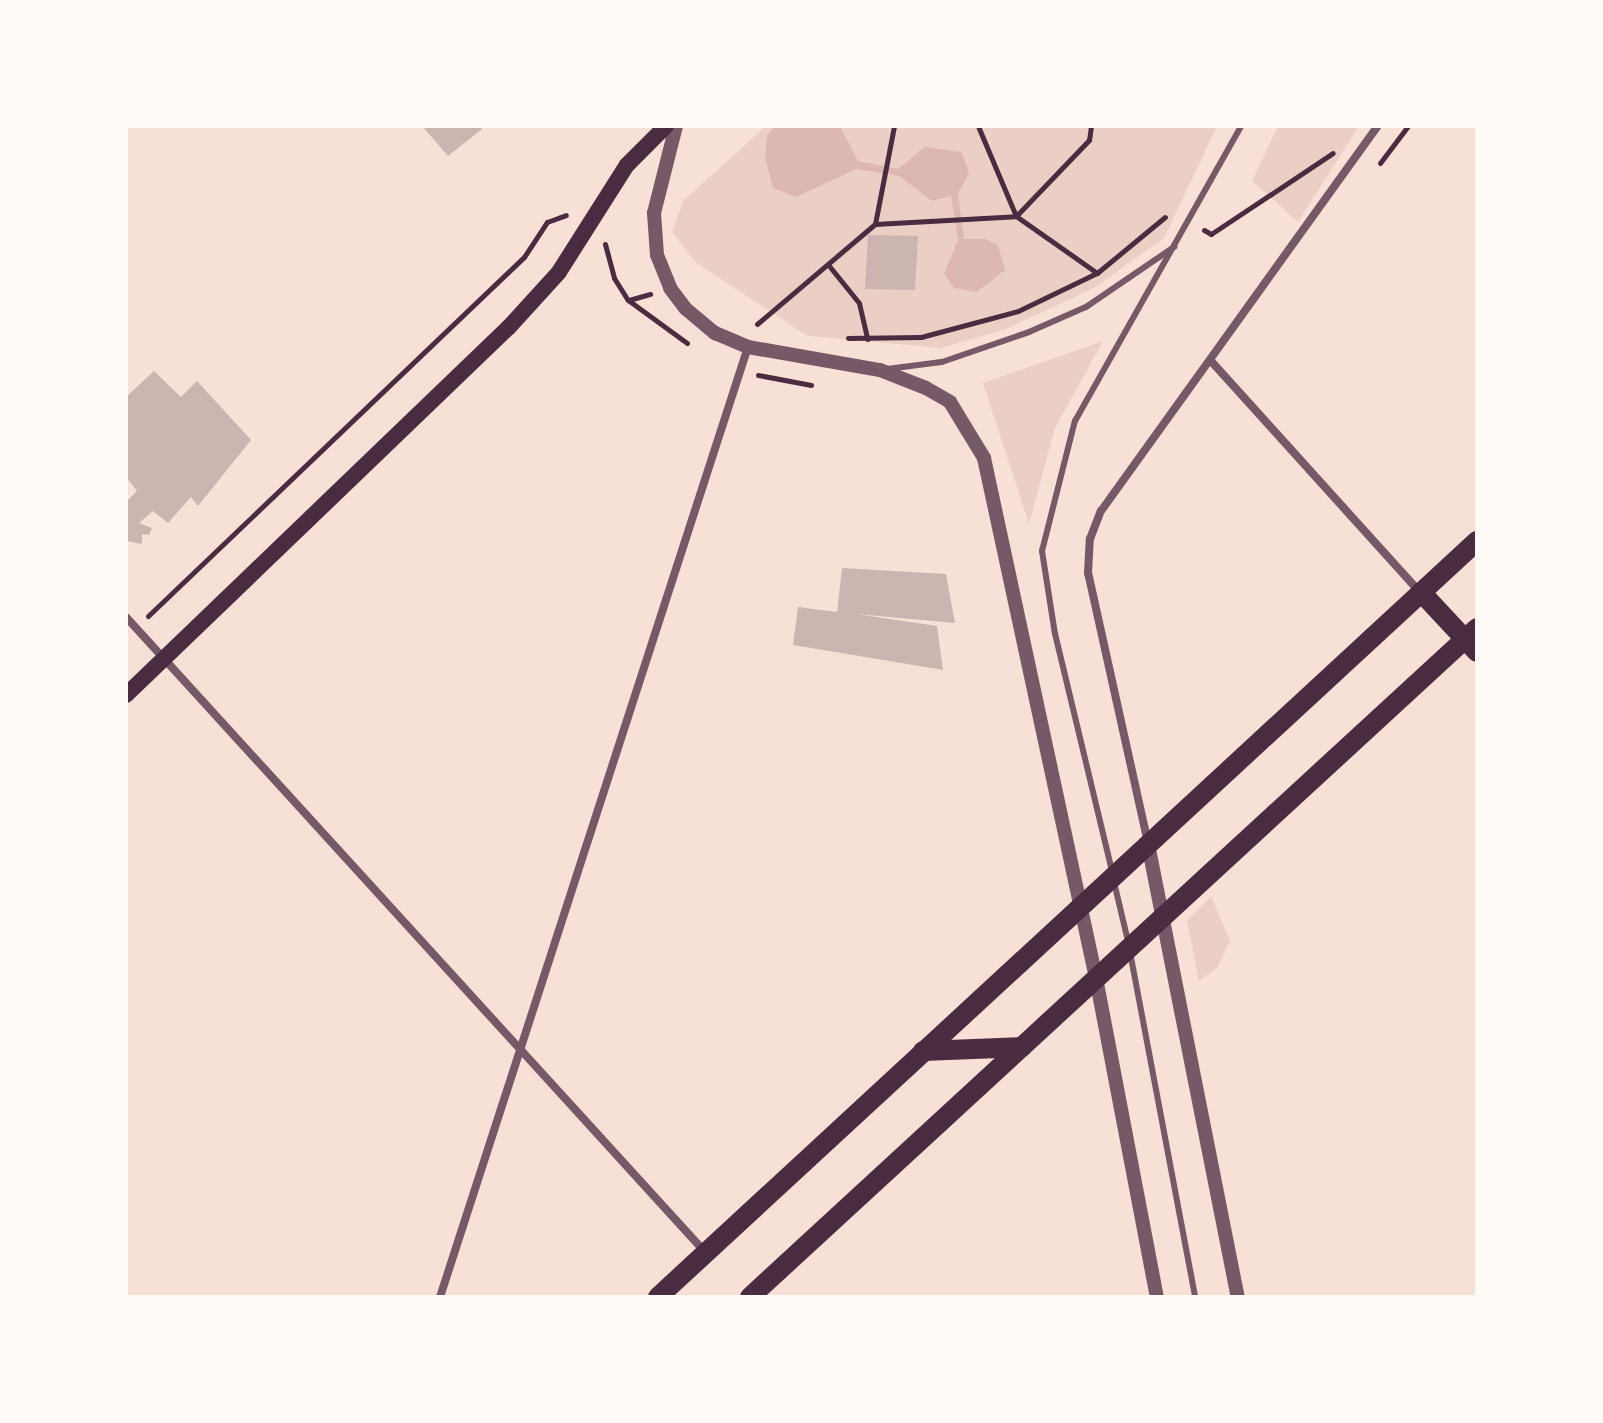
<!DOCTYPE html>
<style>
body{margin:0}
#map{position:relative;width:1603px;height:1423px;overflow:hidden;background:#f7e1d7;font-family:"Open Sans",sans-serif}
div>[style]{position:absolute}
.green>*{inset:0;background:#ebcfc5}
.water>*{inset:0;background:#dcb8b0}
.building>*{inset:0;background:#ccb4b1}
.path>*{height:5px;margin:-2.5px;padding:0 2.5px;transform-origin:2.5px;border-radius:2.5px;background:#4a2c40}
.service>*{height:6px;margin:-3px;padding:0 3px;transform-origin:3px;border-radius:3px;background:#755966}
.minor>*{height:8px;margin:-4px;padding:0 4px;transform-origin:4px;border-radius:4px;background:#755966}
.tertiary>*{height:14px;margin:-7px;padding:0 7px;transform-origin:7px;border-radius:7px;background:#755966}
.secondary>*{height:16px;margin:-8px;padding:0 8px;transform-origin:8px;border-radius:8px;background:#4a2c40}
.primary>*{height:20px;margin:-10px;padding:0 10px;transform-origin:10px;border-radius:10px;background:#4a2c40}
span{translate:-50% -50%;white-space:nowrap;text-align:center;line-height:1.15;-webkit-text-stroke:8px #fffaf5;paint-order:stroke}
.frame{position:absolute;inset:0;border:128px solid #fffaf5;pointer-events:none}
</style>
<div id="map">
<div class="green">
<i style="clip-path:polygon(766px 126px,1217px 126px,1164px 238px,1094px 288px,1006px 329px,941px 348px,808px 336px,695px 262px,672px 232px,683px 201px)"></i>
<i style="clip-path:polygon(1278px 126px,1359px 126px,1298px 222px,1252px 181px)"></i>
<i style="clip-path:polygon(1103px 341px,1055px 428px,1029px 524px,983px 383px)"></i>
<i style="clip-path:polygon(1211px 896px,1230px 941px,1217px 968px,1199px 981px,1187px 921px)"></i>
</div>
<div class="water">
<i style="clip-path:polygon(775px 126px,840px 126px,858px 161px,898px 169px,925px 147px,962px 152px,969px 173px,958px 194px,964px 239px,986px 239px,998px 245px,1005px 270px,977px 292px,954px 288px,944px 274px,958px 240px,951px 196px,932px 201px,899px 176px,856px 169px,796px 197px,773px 188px,765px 157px,767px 136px)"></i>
</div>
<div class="building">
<i style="clip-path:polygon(422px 126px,480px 126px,482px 129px,448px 156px)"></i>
<i style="clip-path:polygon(868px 235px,918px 236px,915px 290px,865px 289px)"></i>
<i style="clip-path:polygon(154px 371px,181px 397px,197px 381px,251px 440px,198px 506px,191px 497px,168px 523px,153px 511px,139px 523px,152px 528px,149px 535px,142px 534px,142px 544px,126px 541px,126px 502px,137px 491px,126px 477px,126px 397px)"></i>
<i style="clip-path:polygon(842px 568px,946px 574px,955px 623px,856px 614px,937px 626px,943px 670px,793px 645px,798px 607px,837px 612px)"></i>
</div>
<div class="path">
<i style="left:1091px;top:126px;width:14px;rotate:98deg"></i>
<i style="left:1089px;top:140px;width:105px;rotate:133.8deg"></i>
<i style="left:1016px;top:216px;width:99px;rotate:35.1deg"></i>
<i style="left:1380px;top:163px;width:46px;rotate:-52.9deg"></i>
<i style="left:875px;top:224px;width:141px;rotate:-3.2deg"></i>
<i style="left:1016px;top:216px;width:98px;rotate:-112.9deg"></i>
<i style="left:1204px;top:230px;width:8px;rotate:30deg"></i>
<i style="left:1211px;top:234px;width:146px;rotate:-33.6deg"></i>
<i style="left:605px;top:244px;width:35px;rotate:75deg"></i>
<i style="left:614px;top:278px;width:26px;rotate:58deg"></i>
<i style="left:628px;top:300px;width:73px;rotate:36.1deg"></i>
<i style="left:830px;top:267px;width:46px;rotate:51.1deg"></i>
<i style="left:859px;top:303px;width:37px;rotate:77deg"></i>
<i style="left:629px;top:300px;width:22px;rotate:-16deg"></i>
<i style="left:757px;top:324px;width:155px;rotate:-40.3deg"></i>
<i style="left:875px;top:224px;width:100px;rotate:-79deg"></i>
<i style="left:848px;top:338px;width:73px;rotate:-0.8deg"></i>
<i style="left:921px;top:337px;width:100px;rotate:-15deg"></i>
<i style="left:1018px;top:311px;width:88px;rotate:-25.7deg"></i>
<i style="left:1097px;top:273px;width:88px;rotate:-39.5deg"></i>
<i style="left:758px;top:375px;width:54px;rotate:10.7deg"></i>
<i style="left:148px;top:616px;width:520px;rotate:-43.68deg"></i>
<i style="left:524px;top:257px;width:42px;rotate:-56.7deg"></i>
<i style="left:547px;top:222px;width:20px;rotate:-20deg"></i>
</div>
<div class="service">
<i style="left:887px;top:369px;width:55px;rotate:-7.3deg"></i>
<i style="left:942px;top:362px;width:92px;rotate:-19deg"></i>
<i style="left:1029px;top:332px;width:62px;rotate:-23.7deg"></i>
<i style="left:1086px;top:307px;width:107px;rotate:-34.3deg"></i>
<i style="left:1112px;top:871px;width:244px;rotate:-103.5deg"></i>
<i style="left:1055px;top:634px;width:84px;rotate:-98.9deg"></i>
<i style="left:1042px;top:551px;width:134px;rotate:-75.8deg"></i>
<i style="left:1075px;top:421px;width:338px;rotate:-60.6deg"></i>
<i style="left:1114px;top:882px;width:61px;rotate:76.7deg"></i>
<i style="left:1130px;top:952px;width:351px;rotate:79.3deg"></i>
</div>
<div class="minor">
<i style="left:1211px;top:361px;width:312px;rotate:47.9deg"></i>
<i style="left:126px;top:617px;width:859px;rotate:47.64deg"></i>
<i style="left:1148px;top:843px;width:277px;rotate:-102.5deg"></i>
<i style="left:1088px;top:573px;width:34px;rotate:-87deg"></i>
<i style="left:1090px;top:539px;width:30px;rotate:-69deg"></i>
<i style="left:1101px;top:511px;width:474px;rotate:-54.3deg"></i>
<i style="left:440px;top:1297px;width:999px;rotate:-72.04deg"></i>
</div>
<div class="tertiary">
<i style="left:676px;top:126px;width:90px;rotate:104.2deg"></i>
<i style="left:654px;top:213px;width:42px;rotate:85.9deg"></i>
<i style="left:657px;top:255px;width:35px;rotate:68deg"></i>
<i style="left:670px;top:288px;width:26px;rotate:53deg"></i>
<i style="left:686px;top:309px;width:38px;rotate:40deg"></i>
<i style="left:715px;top:333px;width:36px;rotate:23deg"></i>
<i style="left:748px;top:347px;width:134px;rotate:9.9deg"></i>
<i style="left:880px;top:370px;width:49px;rotate:21.4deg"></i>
<i style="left:926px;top:388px;width:28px;rotate:30deg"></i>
<i style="left:950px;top:402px;width:66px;rotate:58.7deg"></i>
<i style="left:984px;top:458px;width:532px;rotate:77.85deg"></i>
<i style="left:1096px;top:978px;width:325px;rotate:79.2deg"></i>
<i style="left:1148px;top:844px;width:462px;rotate:78.8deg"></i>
</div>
<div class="secondary">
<i style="left:126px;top:695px;width:531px;rotate:-43.86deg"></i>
<i style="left:509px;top:327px;width:74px;rotate:-47.7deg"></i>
<i style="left:559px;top:272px;width:127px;rotate:-57.6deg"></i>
<i style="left:627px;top:165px;width:55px;rotate:-45deg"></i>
</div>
<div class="primary">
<i style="left:1421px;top:592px;width:82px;rotate:47deg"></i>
<i style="left:923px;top:1051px;width:99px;rotate:-2.3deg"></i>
<i style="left:658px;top:1297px;width:1115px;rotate:-42.71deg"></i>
<i style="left:750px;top:1297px;width:988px;rotate:-42.62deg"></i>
</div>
<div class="frame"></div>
</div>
